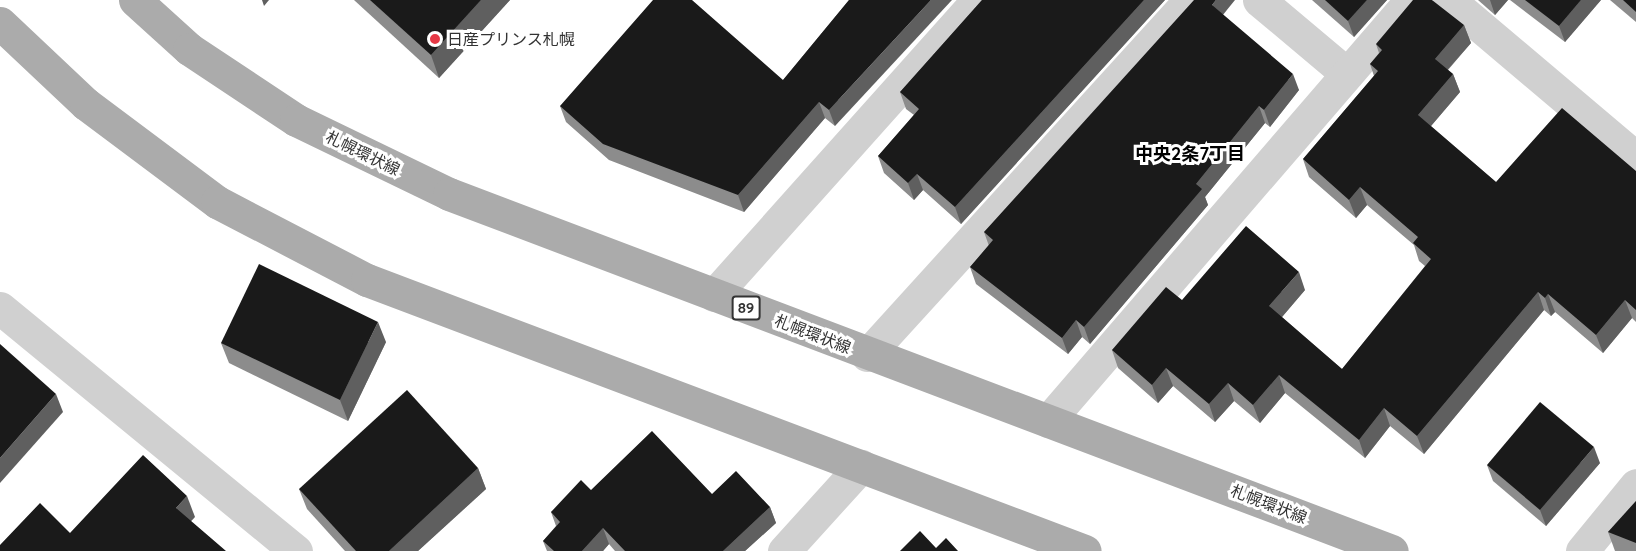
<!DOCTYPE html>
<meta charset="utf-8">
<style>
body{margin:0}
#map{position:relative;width:1636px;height:551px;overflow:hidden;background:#fff;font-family:Quicksand,"Noto Sans JP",sans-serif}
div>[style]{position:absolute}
.minor>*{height:33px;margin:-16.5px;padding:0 16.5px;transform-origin:16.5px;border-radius:16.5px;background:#d0d0d0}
.primary>*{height:33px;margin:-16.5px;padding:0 16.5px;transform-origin:16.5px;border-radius:16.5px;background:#ababab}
.wall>*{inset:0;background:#8c8c8c}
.shaded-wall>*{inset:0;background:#5f5f5f}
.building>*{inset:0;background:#1a1a1a}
.dots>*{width:16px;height:16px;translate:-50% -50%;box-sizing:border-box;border:3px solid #fff;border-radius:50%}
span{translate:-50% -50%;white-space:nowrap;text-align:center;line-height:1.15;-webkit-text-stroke:6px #fff;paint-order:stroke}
.shield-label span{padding:2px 4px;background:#fff;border:2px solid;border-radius:4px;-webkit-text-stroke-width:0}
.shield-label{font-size:15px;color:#333;font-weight:700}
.poi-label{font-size:16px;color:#333}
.left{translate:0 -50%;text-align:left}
.street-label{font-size:16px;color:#333}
.neighbourhood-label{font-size:18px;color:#000;font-weight:700}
</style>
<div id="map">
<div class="minor">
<i style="left:1259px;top:0;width:114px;rotate:40deg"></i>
<i style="left:1449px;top:0;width:245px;rotate:40.2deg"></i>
<i style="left:714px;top:295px;width:396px;rotate:-48.2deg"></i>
<i style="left:0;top:308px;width:383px;rotate:39.4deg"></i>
<i style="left:867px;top:355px;width:480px;rotate:-47.7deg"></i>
<i style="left:1048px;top:421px;width:556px;rotate:-49.23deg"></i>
<i style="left:784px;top:551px;width:115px;rotate:-47.8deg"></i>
<i style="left:1582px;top:551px;width:85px;rotate:-50.7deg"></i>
</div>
<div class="primary">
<i style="left:135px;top:0;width:73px;rotate:42.2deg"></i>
<i style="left:189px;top:49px;width:128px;rotate:33.6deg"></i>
<i style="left:296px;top:120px;width:170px;rotate:25.8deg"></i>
<i style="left:449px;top:194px;width:1008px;rotate:20.74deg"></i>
<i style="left:0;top:23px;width:118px;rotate:43.3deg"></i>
<i style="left:86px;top:104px;width:164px;rotate:36.8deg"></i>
<i style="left:217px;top:202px;width:169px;rotate:27.5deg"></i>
<i style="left:367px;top:280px;width:767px;rotate:20.68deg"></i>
</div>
<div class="wall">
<i style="clip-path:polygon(354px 0,510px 0,439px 78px)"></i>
<i style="clip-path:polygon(849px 0,835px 126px,825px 118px,744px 212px,609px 160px,566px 122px,560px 106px,783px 80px)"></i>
<i style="clip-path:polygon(982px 0,1165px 0,961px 224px,923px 190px,914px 200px,884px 173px,878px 156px,914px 115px,906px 109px,900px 92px)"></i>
<i style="clip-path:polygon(1312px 0,1387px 0,1354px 37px)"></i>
<i style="clip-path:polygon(1478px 0,1508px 0,1495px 15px)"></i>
<i style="clip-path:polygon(1510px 0,1601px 0,1565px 42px)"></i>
<i style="clip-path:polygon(1610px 0,1636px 0,1636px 22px)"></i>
<i style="clip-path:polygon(1223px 15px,1299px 90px,1270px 127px,1265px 123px,1205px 197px,1208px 205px,1090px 344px,1082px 337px,1068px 354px,976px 284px,970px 267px,989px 246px,984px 232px)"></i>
<i style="clip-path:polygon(1464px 25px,1471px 43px,1448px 70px,1453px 74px,1460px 92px,1431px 126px,1496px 182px,1636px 171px,1636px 322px,1632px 318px,1603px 353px,1555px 312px,1551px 316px,1544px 310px,1424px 454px,1390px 426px,1365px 458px,1285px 393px,1260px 423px,1234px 401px,1215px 422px,1173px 386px,1158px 403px,1118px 368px,1112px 350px,1182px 300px,1305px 290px,1282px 317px,1342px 369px,1425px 266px,1419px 261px,1414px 245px,1367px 205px,1356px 218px,1309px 177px,1303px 159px,1374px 76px,1370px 64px,1379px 53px,1376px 44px)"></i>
<i style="clip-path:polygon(386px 342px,348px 421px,229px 363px,221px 343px)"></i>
<i style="clip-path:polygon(1600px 463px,1546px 526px,1493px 481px,1487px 465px)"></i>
<i style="clip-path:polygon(478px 468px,486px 489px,418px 551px,345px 551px,307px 509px,299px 489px)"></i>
<i style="clip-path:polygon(591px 490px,712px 494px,770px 507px,776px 523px,745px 551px,615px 551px,609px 544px,603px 551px,547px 551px,543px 541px,556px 526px,551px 512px)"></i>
<i style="clip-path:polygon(1636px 501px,1636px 551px,1615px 551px,1608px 532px)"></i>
</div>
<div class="shaded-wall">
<i style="clip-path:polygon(262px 0,269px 0,264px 6px)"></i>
<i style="clip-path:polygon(481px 0,510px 0,439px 78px,431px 55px)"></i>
<i style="clip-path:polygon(931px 0,952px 0,835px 126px,829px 110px)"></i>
<i style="clip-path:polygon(1144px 0,1165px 0,961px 224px,955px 207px)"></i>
<i style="clip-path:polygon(1216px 0,1235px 0,1218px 21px,1212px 5px)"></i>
<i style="clip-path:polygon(1367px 0,1387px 0,1354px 37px,1348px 21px)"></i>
<i style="clip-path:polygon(1490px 0,1508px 0,1495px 15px)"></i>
<i style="clip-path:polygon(1581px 0,1601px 0,1565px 42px,1559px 26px)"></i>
<i style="clip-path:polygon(1464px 25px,1471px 43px,1442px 76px,1435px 59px)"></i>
<i style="clip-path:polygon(1293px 74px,1299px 90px,1270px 127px,1264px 110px)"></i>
<i style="clip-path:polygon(1453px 74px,1460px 92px,1425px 133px,1418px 115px)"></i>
<i style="clip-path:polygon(819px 102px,825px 118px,744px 212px,738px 195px)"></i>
<i style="clip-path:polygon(1259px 106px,1265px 123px,1205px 197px,1208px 205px,1090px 344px,1084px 327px,1196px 184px)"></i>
<i style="clip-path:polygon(917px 174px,923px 190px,914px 200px,908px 183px)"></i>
<i style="clip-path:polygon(1360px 187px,1367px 205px,1356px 218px,1349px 200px)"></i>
<i style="clip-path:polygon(1299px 272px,1305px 290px,1276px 324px,1269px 306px)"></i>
<i style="clip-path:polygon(1538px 292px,1544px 310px,1424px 454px,1417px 436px)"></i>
<i style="clip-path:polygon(1548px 294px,1555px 312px,1551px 316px,1545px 298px)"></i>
<i style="clip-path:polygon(1625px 300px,1632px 318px,1603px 353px,1596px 335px)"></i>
<i style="clip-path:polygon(1076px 320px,1082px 337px,1068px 354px,1062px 338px)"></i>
<i style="clip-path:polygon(378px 322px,386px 342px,348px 421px,340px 400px)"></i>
<i style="clip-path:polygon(1166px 368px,1173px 386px,1158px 403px,1152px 385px)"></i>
<i style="clip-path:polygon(1279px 375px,1285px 393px,1260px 423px,1253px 405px)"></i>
<i style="clip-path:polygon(1228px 383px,1234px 401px,1215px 422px,1209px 404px)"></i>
<i style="clip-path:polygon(56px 394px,63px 412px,0 483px,0 458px)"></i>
<i style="clip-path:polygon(1384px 408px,1390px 426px,1365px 458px,1359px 440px)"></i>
<i style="clip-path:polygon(1594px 447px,1600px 463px,1546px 526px,1540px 510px)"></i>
<i style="clip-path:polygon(478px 468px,486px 489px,418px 551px,389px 551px)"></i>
<i style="clip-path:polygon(187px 496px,195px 517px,184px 529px,176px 508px)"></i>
<i style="clip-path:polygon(770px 507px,776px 523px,745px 551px,723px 551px)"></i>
<i style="clip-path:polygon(603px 528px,609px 544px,603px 551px,582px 551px)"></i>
</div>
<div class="building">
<i style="clip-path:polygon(370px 0,481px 0,431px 55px)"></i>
<i style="clip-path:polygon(653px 0,692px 0,783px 80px,849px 0,931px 0,829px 110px,819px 102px,738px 195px,603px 144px,560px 106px)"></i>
<i style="clip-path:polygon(982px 0,1144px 0,955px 207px,917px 174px,908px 183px,878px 156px,919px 109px,900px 92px)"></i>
<i style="clip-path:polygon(1194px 0,1216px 0,1212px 5px,1293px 74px,1264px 110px,1259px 106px,1196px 184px,1202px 189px,1084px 327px,1076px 320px,1062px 338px,970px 267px,993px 240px,984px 232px)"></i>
<i style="clip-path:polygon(1325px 0,1367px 0,1348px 21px)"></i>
<i style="clip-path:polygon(1413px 0,1432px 0,1464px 25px,1435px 59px,1453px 74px,1418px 115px,1496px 182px,1562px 108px,1636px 171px,1636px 310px,1625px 300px,1596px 335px,1548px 294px,1545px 298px,1538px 292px,1417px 436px,1384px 408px,1359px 440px,1279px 375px,1253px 405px,1228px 383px,1209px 404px,1166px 368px,1152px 385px,1112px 350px,1166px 287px,1182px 300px,1246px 226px,1299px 272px,1269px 306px,1342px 369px,1431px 259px,1413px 243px,1418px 237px,1360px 187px,1349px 200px,1303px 159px,1378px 71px,1370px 64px,1382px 50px,1376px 44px)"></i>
<i style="clip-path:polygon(1525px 0,1581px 0,1559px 26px)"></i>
<i style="clip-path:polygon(1623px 0,1636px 0,1636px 12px)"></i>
<i style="clip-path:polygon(259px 264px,378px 322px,340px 400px,221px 343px)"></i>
<i style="clip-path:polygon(0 344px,56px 394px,0 458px)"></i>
<i style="clip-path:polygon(407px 390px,478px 468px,389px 551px,356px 551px,299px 489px)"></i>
<i style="clip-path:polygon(1540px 402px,1594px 447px,1540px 510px,1487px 465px)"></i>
<i style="clip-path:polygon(652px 431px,712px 494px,736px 471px,770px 507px,723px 551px,625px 551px,603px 528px,582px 551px,554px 551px,543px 541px,560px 522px,551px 512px,581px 480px,591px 490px)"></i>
<i style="clip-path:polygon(143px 455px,187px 496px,176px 508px,226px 551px,0 551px,0 545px,40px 503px,70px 533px)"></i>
<i style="clip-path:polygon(1636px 501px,1636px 543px,1608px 532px)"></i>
<i style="clip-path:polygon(920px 531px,936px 548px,946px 538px,958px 551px,900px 551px)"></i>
</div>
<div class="dots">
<i style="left:435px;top:39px;background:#e63946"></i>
</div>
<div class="shield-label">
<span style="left:746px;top:308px">89</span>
</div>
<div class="poi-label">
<span class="left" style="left:447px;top:39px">日産プリンス札幌</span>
</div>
<div class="street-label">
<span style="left:363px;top:153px;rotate:26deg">札幌環状線</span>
<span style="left:813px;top:334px;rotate:21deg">札幌環状線</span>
<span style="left:1269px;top:504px;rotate:21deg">札幌環状線</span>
</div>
<div class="neighbourhood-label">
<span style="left:1190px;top:154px">中央2条7丁目</span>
</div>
</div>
